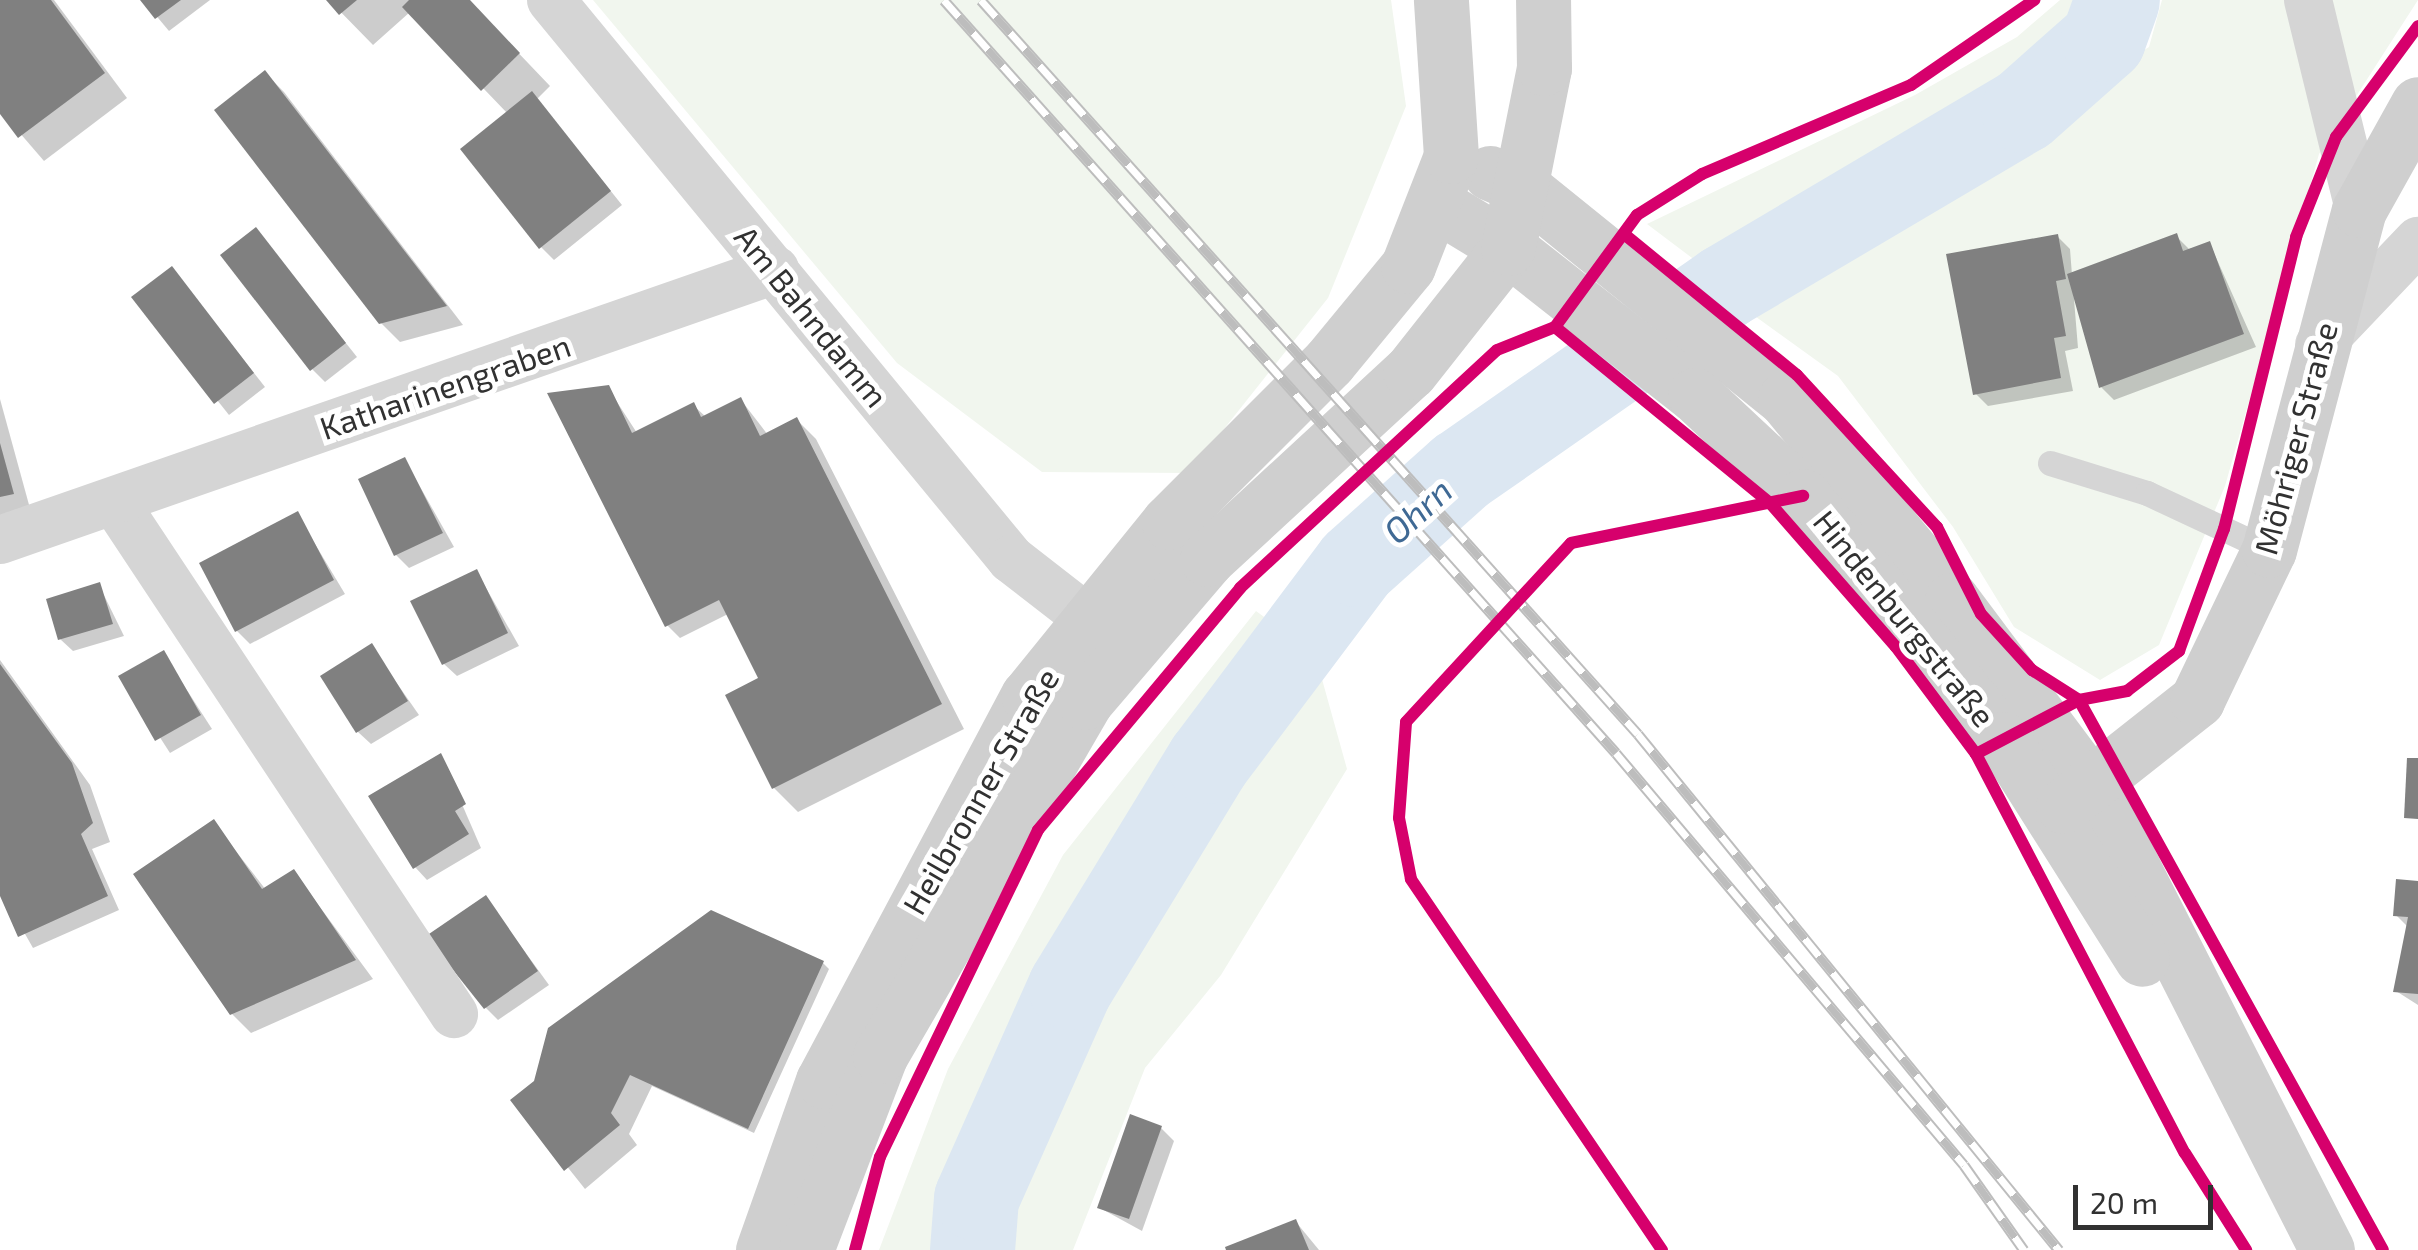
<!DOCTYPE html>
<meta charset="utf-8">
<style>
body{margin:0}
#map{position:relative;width:2418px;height:1250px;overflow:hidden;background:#fff;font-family:"Exo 2",sans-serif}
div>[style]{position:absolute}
.green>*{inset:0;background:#f1f6ee}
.shadow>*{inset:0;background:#0003}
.river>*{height:85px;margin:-42.5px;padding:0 42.5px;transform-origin:42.5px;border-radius:42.5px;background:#dce7f2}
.building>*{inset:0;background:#808080}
.lane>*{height:25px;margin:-12.5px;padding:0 12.5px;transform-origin:12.5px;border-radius:12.5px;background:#d5d5d5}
.street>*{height:48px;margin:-24px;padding:0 24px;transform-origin:24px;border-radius:24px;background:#d5d5d5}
.secondary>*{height:55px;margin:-27.5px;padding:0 27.5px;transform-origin:27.5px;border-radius:27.5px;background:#cfcfcf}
.rail>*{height:11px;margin-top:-5.5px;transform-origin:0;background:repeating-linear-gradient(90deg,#fff 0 22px,#bdbdbd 0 44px);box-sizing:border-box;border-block:2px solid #bdbdbd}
.cycleway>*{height:12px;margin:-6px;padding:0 6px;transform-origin:6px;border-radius:6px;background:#d6006c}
span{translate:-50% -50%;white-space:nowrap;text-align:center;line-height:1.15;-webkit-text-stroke:10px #fff;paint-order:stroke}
.street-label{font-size:32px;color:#313131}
.water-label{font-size:35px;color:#3f6994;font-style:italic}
.scale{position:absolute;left:2073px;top:1185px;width:140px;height:45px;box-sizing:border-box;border:5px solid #313131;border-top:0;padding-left:12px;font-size:30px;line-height:35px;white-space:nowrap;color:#313131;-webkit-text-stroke:8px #fff;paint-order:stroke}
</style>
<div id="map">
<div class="green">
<i style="clip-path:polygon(593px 0,1391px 0,1406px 106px,1328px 298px,1189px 473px,1042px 472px,897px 363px)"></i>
<i style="clip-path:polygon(2060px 0,2108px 0,2094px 32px,1712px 273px,1647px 224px,1915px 95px,2017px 37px)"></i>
<i style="clip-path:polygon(2162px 0,2418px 0,2319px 154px,2225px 486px,2159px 645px,2100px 680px,2014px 627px,1953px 527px,1838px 376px,1741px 306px,2149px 47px)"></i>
<i style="clip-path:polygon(1256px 611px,1315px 654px,1347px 769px,1221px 975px,1145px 1068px,1073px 1250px,879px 1250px,948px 1069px,1063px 855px)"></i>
</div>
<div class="shadow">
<i style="clip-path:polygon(0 0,54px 0,127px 98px,44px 161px,0 110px)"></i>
<i style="clip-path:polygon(143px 0,210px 0,169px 31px)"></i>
<i style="clip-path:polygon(329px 0,468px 0,550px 86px,537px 99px,622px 205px,554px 260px,541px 247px,508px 114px,410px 12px,373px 45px)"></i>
<i style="clip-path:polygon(265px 73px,284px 92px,463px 325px,400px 342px,381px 323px)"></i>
<i style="clip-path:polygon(256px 230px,357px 357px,325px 382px,312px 369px)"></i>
<i style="clip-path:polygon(2057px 236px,2070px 249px,2072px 275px,2176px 236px,2189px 249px,2210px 244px,2256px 347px,2114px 400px,2101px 387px,2073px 287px,2078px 348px,2065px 351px,2073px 391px,1988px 406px,1975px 393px)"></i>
<i style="clip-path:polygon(172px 269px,265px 387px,229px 415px,135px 297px)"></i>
<i style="clip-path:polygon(608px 388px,637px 433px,693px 405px,706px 417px,741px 400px,768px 435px,797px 420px,816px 439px,964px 729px,798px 812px,774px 788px,762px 679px,728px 614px,680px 638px,667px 625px)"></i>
<i style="clip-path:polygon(0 399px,31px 512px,0 520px)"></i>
<i style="clip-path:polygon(405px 460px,454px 547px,409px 568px,396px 555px)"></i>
<i style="clip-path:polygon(297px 514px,345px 594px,250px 644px,237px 631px)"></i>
<i style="clip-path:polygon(477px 572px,519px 646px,457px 676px,444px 664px)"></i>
<i style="clip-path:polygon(99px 585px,124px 636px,73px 651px,60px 639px)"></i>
<i style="clip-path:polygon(371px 646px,419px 715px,371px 744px,358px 732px)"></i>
<i style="clip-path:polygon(163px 653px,212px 729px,170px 753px,121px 677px)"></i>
<i style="clip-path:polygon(0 660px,90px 785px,110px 842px,92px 849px,119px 910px,33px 948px,0 890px)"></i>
<i style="clip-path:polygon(441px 756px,481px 848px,427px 880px,415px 867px)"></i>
<i style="clip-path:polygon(214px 823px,266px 890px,294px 872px,373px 979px,251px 1033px,232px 1014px)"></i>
<i style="clip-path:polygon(2418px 883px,2418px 1005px,2396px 991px,2409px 928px,2396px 915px)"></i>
<i style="clip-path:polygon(486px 898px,549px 985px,498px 1020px,486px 1008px)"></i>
<i style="clip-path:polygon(823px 963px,829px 969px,754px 1133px,652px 1086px,629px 1134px,637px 1145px,585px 1189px,514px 1100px)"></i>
<i style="clip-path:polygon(1161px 1128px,1174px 1141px,1142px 1231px,1100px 1208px)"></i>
<i style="clip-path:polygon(1296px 1222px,1319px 1250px,1229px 1250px)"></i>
</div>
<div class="river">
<i style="left:972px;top:1250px;width:52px;rotate:-85.6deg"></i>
<i style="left:976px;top:1198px;width:231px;rotate:-66deg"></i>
<i style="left:1070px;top:987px;width:265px;rotate:-58.6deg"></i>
<i style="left:1208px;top:761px;width:246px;rotate:-53.1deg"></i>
<i style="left:1356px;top:564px;width:140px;rotate:-41.8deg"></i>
<i style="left:1460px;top:471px;width:323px;rotate:-34.9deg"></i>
<i style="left:1725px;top:286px;width:346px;rotate:-30.6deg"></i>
<i style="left:2023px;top:110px;width:107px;rotate:-41.6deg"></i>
<i style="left:2103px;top:39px;width:41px;rotate:-70.3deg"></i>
</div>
<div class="building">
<i style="clip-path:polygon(0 0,51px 0,105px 73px,18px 138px,0 114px)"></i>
<i style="clip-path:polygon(140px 0,181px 0,155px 19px)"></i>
<i style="clip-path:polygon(326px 0,357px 0,339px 15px)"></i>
<i style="clip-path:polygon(409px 0,470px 0,520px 53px,481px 91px,402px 7px)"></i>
<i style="clip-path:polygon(265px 70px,447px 306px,379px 324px,214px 110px)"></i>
<i style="clip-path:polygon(532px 91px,611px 191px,539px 249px,460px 149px)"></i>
<i style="clip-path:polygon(256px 227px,346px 343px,310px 371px,220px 255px)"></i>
<i style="clip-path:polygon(2177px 233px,2183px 251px,2210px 241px,2244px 334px,2099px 388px,2067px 274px)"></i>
<i style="clip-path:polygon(2058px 234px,2066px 279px,2056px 281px,2066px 336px,2054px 338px,2061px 378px,1973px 395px,1946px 254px)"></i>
<i style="clip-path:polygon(172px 266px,254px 373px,214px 404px,131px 297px)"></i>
<i style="clip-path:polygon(609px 385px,632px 433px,694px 402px,701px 417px,741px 397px,760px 436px,797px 417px,942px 704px,772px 789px,725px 695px,758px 678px,719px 600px,665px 627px,547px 393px)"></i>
<i style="clip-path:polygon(0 443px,14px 494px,0 497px)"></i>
<i style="clip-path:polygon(405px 457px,443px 533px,394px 556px,358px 479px)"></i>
<i style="clip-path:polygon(298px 511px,334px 580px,235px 632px,199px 563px)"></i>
<i style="clip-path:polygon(477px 569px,508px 633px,442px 665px,410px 601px)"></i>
<i style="clip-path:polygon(100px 582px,113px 624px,58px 640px,46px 599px)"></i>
<i style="clip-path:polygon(372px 643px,408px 701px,356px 733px,320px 676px)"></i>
<i style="clip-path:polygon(164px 650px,201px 715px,155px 741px,118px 676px)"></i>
<i style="clip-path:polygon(0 664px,72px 763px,93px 823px,81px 834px,108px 896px,18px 937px,0 896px)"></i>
<i style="clip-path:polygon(441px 753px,466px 804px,455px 811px,469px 834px,413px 869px,368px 796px)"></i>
<i style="clip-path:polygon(2407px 758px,2418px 758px,2418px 819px,2404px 818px)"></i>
<i style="clip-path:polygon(214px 819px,262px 889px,294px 869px,356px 960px,230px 1015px,133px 874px)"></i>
<i style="clip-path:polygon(2396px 879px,2418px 881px,2418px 994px,2393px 992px,2408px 917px,2393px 916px)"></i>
<i style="clip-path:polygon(486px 895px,538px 971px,484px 1009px,426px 936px)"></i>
<i style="clip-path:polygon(711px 910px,824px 961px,748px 1129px,630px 1075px,611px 1113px,620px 1125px,564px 1171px,510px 1100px,534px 1081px,548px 1028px)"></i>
<i style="clip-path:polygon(1130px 1114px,1162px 1126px,1129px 1219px,1097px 1208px)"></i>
<i style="clip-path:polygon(1296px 1219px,1309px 1250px,1226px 1250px,1225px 1247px)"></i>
</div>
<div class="lane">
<i style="left:2050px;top:463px;width:102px;rotate:17.2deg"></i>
<i style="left:2147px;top:493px;width:135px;rotate:25deg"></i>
</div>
<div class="street">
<i style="left:551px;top:0;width:724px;rotate:50.55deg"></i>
<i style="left:1011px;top:559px;width:96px;rotate:37.8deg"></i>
<i style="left:2308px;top:0;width:216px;rotate:76.3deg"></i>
<i style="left:2319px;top:345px;width:144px;rotate:-46.4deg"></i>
<i style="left:116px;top:504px;width:612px;rotate:56.47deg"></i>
<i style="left:0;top:540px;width:821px;rotate:-19.21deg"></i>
</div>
<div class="secondary">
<i style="left:1490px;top:173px;width:34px;rotate:23deg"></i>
<i style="left:1521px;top:186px;width:339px;rotate:38.9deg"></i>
<i style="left:1785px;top:399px;width:261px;rotate:50.3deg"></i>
<i style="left:1952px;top:600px;width:234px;rotate:53.2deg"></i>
<i style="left:2092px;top:787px;width:519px;rotate:63.09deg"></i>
<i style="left:1439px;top:206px;width:81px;rotate:31.3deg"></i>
<i style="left:1508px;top:248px;width:238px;rotate:38.2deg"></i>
<i style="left:1695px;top:395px;width:148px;rotate:43.1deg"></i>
<i style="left:1803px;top:496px;width:315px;rotate:50.5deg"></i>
<i style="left:2003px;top:739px;width:260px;rotate:57.7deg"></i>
<i style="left:2063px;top:806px;width:171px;rotate:-38.3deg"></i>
<i style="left:2197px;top:700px;width:166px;rotate:-64.4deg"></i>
<i style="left:2269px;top:550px;width:352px;rotate:-75.2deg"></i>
<i style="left:2359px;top:210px;width:121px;rotate:-60.9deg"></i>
<i style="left:763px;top:1250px;width:179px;rotate:-70.5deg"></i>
<i style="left:823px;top:1081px;width:436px;rotate:-62deg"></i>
<i style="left:1028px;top:696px;width:224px;rotate:-51deg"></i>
<i style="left:1169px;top:522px;width:226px;rotate:-45deg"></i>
<i style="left:1329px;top:362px;width:124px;rotate:-50.5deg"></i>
<i style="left:1408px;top:266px;width:118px;rotate:-68.6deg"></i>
<i style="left:1451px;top:156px;width:156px;rotate:-93.7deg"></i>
<i style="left:806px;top:1250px;width:208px;rotate:-69.1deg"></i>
<i style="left:880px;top:1056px;width:409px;rotate:-59.9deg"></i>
<i style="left:1085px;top:702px;width:188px;rotate:-49.5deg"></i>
<i style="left:1207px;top:559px;width:276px;rotate:-42.7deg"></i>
<i style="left:1410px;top:372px;width:158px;rotate:-51.7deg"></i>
<i style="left:1508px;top:248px;width:184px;rotate:-78.7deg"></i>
<i style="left:1544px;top:68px;width:68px;rotate:-90.8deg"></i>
</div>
<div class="rail">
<i style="left:944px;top:0;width:1009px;rotate:48.25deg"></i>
<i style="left:1616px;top:753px;width:539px;rotate:49.81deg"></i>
<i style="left:1964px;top:1165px;width:104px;rotate:54.8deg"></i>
<i style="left:981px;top:0;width:985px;rotate:48.17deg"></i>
<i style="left:1638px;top:734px;width:666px;rotate:50.79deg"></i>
</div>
<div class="cycleway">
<i style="left:1624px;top:234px;width:223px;rotate:39.2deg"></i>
<i style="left:1797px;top:375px;width:207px;rotate:47.4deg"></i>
<i style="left:1937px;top:527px;width:97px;rotate:63.2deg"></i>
<i style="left:1981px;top:614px;width:76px;rotate:47.7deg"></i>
<i style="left:2032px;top:670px;width:56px;rotate:32.6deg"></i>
<i style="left:2079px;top:700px;width:628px;rotate:61.07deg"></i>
<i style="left:1555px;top:327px;width:278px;rotate:39.3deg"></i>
<i style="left:1770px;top:503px;width:191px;rotate:48.8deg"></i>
<i style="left:1896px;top:647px;width:134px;rotate:53.2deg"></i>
<i style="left:1976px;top:754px;width:450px;rotate:62.4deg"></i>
<i style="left:2185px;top:1153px;width:115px;rotate:57.8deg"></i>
<i style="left:1976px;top:754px;width:116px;rotate:-27.7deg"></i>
<i style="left:2079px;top:700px;width:49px;rotate:-10.6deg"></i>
<i style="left:2127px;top:691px;width:66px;rotate:-37.6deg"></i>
<i style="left:2179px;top:651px;width:130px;rotate:-69.8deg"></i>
<i style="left:2224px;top:529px;width:301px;rotate:-76.1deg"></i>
<i style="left:2296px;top:237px;width:108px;rotate:-68.2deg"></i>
<i style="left:2336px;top:137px;width:138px;rotate:-53.5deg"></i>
<i style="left:855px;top:1250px;width:96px;rotate:-75deg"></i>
<i style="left:880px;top:1157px;width:363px;rotate:-64.2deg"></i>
<i style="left:1038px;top:830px;width:315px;rotate:-50.1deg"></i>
<i style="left:1240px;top:588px;width:350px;rotate:-42.8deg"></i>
<i style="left:1497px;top:350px;width:62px;rotate:-21.6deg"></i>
<i style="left:1555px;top:327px;width:139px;rotate:-53.8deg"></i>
<i style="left:1637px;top:215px;width:77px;rotate:-32.2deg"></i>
<i style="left:1702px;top:174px;width:227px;rotate:-23.1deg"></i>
<i style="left:1911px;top:85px;width:150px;rotate:-34.6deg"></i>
<i style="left:1662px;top:1250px;width:448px;rotate:-124.1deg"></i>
<i style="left:1411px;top:879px;width:62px;rotate:-101.1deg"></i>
<i style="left:1399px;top:818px;width:96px;rotate:-85.8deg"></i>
<i style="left:1406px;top:722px;width:243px;rotate:-47.3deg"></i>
<i style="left:1571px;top:543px;width:237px;rotate:-11.5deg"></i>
</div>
<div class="street-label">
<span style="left:812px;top:316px;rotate:51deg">Am Bahndamm</span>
<span style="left:445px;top:386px;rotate:-19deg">Katharinengraben</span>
<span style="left:2295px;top:438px;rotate:-75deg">Möhriger Straße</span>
<span style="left:1905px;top:618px;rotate:51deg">Hindenburgstraße</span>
<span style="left:980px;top:791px;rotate:-60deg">Heilbronner Straße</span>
</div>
<div class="water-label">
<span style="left:1417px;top:510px;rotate:-42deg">Ohrn</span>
</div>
<div class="scale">20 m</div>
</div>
